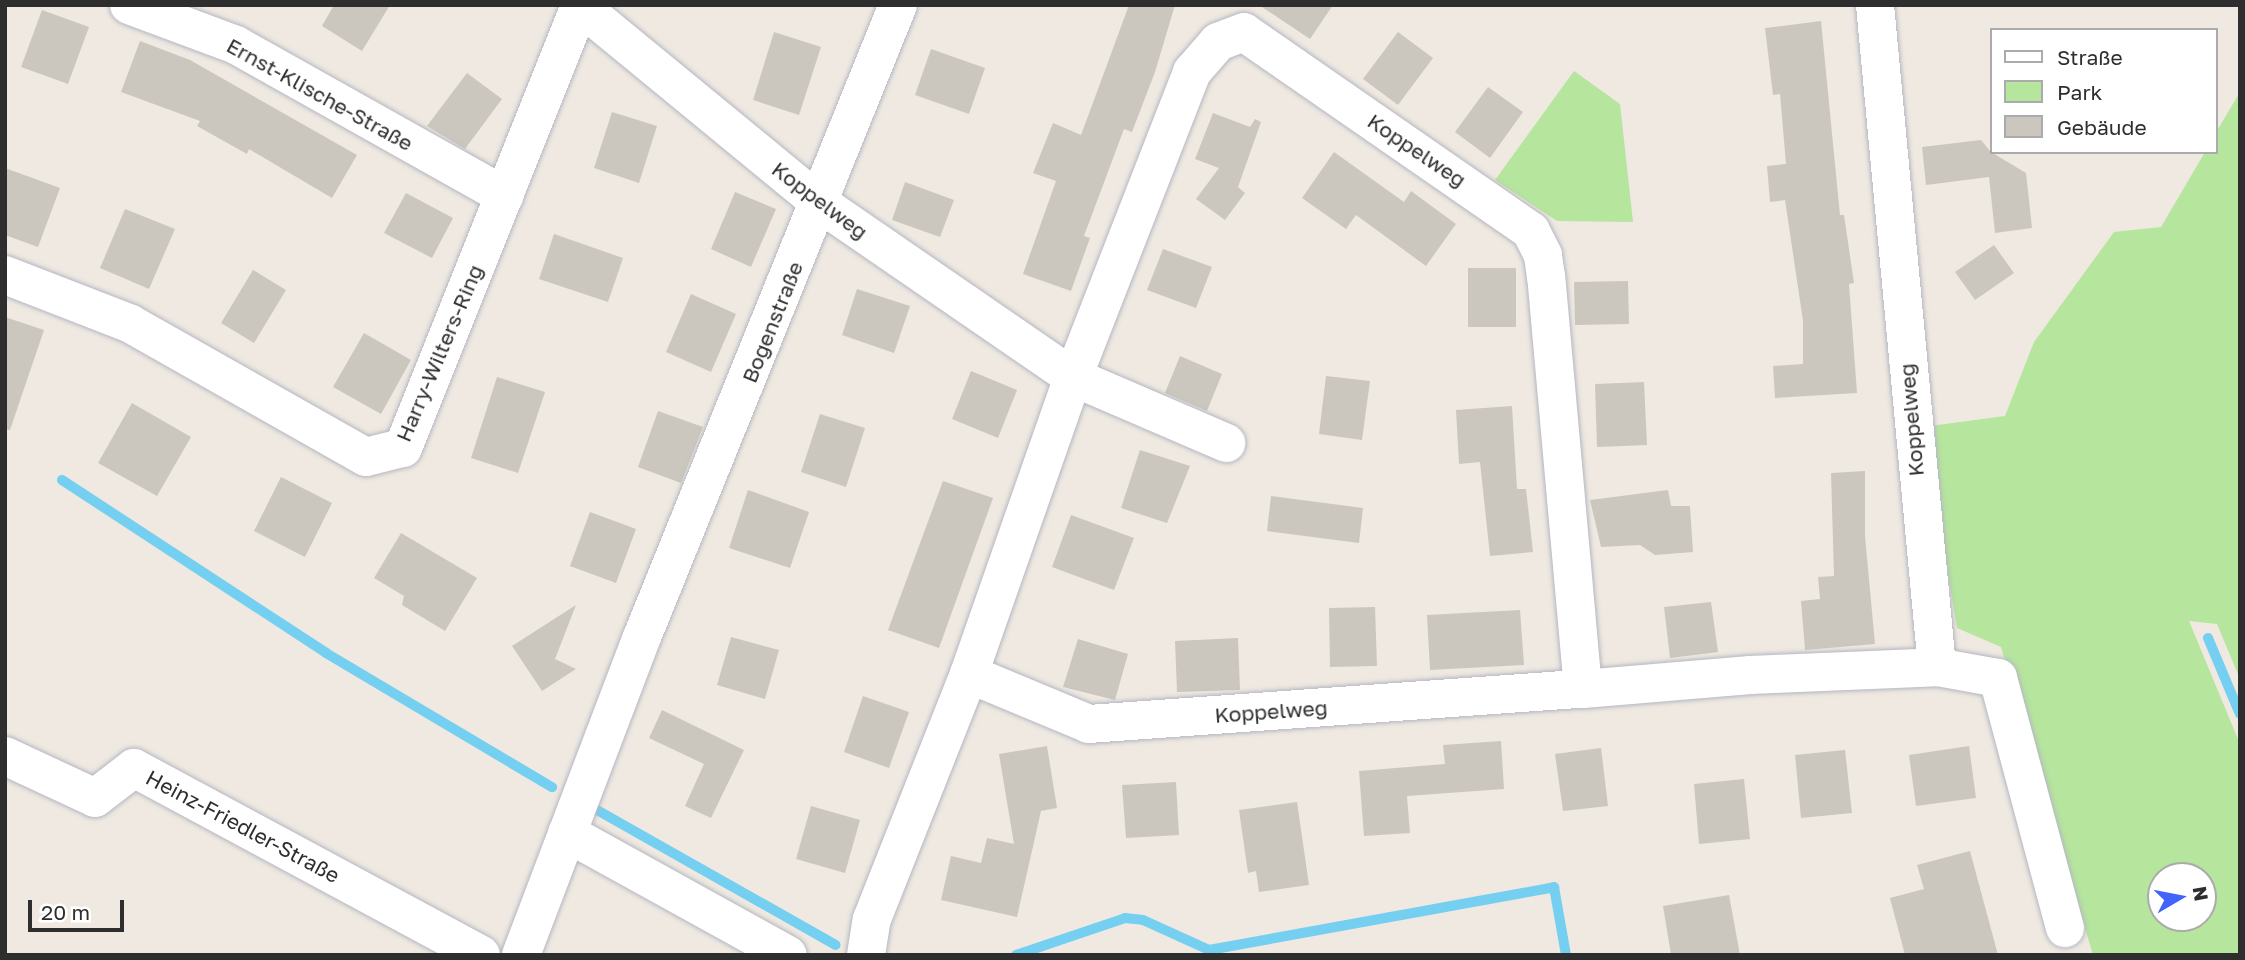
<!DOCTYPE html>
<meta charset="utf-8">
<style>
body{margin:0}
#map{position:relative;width:2245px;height:960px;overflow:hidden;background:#efe9e1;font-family:"Golos Text",sans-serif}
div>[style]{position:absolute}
.green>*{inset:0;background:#b6e59e}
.stream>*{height:10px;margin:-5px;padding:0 5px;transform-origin:5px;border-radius:5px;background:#75cff0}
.building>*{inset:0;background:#cbc7bf}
.roads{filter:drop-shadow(0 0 2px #b4b7c1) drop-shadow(0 0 2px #b4b7c1)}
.minor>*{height:38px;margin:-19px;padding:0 19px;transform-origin:19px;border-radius:19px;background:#fff}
span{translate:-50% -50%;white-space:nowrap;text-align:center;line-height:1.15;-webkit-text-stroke:5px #fff;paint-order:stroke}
.street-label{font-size:21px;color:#2e2e2e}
.frame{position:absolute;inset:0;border:7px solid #2e2e2e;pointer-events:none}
.legend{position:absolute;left:1990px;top:28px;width:228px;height:126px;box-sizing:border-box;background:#fff;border:2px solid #ababab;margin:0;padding:9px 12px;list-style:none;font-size:21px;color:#2e2e2e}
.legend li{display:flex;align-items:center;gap:14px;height:35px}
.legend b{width:35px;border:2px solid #ababab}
.north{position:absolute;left:2147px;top:862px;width:70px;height:70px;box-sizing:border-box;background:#fff;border:2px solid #ababab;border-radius:50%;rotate:80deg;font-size:19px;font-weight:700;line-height:28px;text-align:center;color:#2e2e2e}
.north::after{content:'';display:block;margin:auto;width:24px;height:32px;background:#4264fb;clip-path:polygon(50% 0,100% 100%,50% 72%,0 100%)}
.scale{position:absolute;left:28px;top:900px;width:96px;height:32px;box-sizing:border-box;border:4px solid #2e2e2e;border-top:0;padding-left:9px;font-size:21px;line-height:24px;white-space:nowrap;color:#2e2e2e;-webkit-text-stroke:5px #fff;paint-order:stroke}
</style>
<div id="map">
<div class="green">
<i style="clip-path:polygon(1574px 71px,1620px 104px,1633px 222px,1557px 221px,1495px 180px)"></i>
<i style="clip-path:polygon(evenodd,2240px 92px,2240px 679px,2217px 624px,2189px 621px,2240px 744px,2240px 955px,2093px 955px,2001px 647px,1957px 628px,1923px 427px,2005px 416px,2034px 342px,2114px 232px,2161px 227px,2205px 152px,2215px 152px,2215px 134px,2240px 92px,2161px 876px,2203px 876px,2203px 918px,2161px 918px,2161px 876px)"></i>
</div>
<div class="stream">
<i style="left:62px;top:480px;width:316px;rotate:33.2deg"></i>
<i style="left:326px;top:653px;width:263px;rotate:30.7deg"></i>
<i style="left:2208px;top:638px;width:82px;rotate:67.2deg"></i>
<i style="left:597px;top:810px;width:274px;rotate:29.5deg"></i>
<i style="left:1016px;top:955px;width:115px;rotate:-18.7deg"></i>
<i style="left:1125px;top:918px;width:18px;rotate:6deg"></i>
<i style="left:1143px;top:920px;width:72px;rotate:24.4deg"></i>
<i style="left:1209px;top:950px;width:351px;rotate:-10.3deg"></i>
<i style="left:1554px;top:887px;width:69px;rotate:80deg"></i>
</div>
<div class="building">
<i style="clip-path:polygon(334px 5px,390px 5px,362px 51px,322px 26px)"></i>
<i style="clip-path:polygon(1129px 5px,1175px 5px,1155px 72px,1132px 132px,1124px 129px,1084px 236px,1090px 238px,1071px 291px,1023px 274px,1056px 181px,1033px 173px,1053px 123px,1081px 135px)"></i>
<i style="clip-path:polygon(1259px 5px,1333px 5px,1310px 39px)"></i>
<i style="clip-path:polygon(42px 10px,89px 27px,68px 84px,21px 67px)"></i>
<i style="clip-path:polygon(1821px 21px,1840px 215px,1844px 215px,1854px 283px,1849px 284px,1857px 393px,1775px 398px,1773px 366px,1803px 364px,1803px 321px,1785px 200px,1770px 202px,1767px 166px,1786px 164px,1780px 94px,1773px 95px,1765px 28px)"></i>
<i style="clip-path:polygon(774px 32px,821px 47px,799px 115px,753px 100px)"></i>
<i style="clip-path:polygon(1398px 32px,1433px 58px,1398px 105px,1363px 79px)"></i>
<i style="clip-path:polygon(140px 41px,190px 60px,357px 155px,332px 198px,249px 149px,247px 154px,197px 126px,200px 121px,121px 92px)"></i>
<i style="clip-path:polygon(931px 49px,985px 68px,969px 114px,915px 95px)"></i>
<i style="clip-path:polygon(467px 73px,502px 99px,465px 149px,427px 126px)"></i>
<i style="clip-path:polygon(1488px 87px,1523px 112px,1490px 158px,1455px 132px)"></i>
<i style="clip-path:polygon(612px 112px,657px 126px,639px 183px,594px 168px)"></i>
<i style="clip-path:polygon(1213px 113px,1250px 127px,1255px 119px,1261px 122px,1238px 187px,1245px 193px,1225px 220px,1196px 199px,1219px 168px,1195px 159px)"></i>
<i style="clip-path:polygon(1981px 140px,1991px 152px,2026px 173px,2032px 228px,1995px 233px,1989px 177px,1926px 185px,1922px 147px)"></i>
<i style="clip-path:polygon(1334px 152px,1404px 202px,1411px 191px,1456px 224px,1426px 266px,1356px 215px,1346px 229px,1302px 198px)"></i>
<i style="clip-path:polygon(5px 168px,60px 188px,38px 247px,5px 235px)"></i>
<i style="clip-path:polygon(905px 182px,954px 200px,940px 237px,892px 220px)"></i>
<i style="clip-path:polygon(735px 192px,776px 209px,751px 267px,711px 249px)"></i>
<i style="clip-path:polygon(406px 193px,453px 218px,432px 258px,384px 233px)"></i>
<i style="clip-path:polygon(125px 209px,175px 229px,149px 289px,100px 268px)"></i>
<i style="clip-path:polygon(554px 234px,623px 258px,608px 302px,539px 279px)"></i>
<i style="clip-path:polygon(1994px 245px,2014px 273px,1975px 300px,1955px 272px)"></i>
<i style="clip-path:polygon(1163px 249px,1212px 267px,1196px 308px,1147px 290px)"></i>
<i style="clip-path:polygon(1468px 268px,1516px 268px,1516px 327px,1468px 327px)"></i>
<i style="clip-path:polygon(253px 270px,286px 290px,254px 343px,221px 323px)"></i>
<i style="clip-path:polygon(1628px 281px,1629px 324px,1575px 325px,1574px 282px)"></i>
<i style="clip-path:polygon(857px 289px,910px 306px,894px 353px,842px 335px)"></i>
<i style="clip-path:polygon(691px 294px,736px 314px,711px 372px,666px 352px)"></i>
<i style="clip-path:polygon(5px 317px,44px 330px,10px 430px,5px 429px)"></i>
<i style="clip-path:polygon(364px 333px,411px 360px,381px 414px,333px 387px)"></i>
<i style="clip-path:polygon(1180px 356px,1222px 374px,1207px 411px,1165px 393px)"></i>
<i style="clip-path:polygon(971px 371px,1017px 390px,998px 438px,952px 419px)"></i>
<i style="clip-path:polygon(1326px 376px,1370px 381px,1362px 440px,1319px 434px)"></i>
<i style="clip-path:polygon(497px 377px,545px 392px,518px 473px,471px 458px)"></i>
<i style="clip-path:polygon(1644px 382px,1647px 445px,1597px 447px,1595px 384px)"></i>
<i style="clip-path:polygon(132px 403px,191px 437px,157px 496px,98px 463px)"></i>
<i style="clip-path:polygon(1512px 406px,1517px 489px,1526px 489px,1533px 552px,1490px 556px,1480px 462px,1459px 464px,1456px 410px)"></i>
<i style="clip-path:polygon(658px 411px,703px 427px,681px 483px,638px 467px)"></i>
<i style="clip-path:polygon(820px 414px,865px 428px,846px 487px,801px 472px)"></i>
<i style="clip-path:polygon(1140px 450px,1190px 466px,1167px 523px,1121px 508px)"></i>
<i style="clip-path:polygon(1865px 471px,1865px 536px,1875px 644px,1805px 650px,1801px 601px,1820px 599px,1818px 577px,1834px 576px,1831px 473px)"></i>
<i style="clip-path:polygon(281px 477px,332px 503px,305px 557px,254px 531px)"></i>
<i style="clip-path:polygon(943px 481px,993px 498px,939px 648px,888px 630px)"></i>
<i style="clip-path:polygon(748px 490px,809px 512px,790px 568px,729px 548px)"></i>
<i style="clip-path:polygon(1668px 490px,1671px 506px,1690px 506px,1693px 552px,1655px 555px,1640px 545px,1601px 547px,1590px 500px)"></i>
<i style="clip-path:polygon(1271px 496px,1363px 508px,1359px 543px,1267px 531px)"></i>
<i style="clip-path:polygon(590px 512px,636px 529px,616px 583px,570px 566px)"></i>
<i style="clip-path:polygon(1071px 515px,1134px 538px,1114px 590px,1052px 567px)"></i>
<i style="clip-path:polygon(401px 533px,477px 578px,445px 631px,402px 605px,404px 596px,374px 578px)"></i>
<i style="clip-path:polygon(1711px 602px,1718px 652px,1670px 658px,1664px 607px)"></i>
<i style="clip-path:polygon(576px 605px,555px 659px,576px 669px,542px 691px,512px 646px)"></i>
<i style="clip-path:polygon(1375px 607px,1377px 666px,1330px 667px,1329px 608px)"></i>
<i style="clip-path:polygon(1520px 610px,1524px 665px,1430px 670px,1427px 615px)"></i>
<i style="clip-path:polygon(731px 637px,779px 650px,765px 699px,717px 685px)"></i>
<i style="clip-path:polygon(1238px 638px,1240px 690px,1177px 692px,1175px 641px)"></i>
<i style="clip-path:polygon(1078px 639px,1128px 654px,1115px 700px,1063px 687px)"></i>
<i style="clip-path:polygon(863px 696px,909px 712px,889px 768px,844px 752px)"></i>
<i style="clip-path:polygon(662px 710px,744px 750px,711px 818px,685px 806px,704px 764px,649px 738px)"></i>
<i style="clip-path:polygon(1501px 741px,1504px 789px,1407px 796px,1410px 833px,1364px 836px,1359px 771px,1445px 764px,1443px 745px)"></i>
<i style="clip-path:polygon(1047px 746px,1057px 808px,1041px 811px,1017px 917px,941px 900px,951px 856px,981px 863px,987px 838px,1014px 844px,999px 754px)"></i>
<i style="clip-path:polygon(1969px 746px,1976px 798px,1916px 806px,1909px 755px)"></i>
<i style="clip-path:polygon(1601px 748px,1608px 806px,1563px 811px,1555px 754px)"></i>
<i style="clip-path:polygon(1845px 750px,1852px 813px,1801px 818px,1795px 755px)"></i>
<i style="clip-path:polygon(1744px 779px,1750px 839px,1699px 844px,1694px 784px)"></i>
<i style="clip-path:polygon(1176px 782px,1179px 835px,1126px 838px,1122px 785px)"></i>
<i style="clip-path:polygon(1297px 802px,1309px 885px,1259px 892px,1256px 871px,1248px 873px,1239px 810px)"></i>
<i style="clip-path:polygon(811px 806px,860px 820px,845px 873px,796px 859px)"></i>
<i style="clip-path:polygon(1970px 851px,1998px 955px,1905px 955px,1890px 898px,1924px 889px,1917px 865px)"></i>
<i style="clip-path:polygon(1729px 895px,1740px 955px,1671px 955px,1663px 906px)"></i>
</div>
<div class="roads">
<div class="minor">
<i style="left:129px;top:5px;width:114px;rotate:20.5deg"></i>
<i style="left:236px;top:45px;width:308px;rotate:29.3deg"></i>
<i style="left:580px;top:6px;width:312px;rotate:39.4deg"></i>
<i style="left:821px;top:204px;width:306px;rotate:34.5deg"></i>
<i style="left:1073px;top:377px;width:167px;rotate:23.3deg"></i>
<i style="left:5px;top:275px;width:133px;rotate:21.2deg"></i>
<i style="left:129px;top:323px;width:272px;rotate:29.5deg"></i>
<i style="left:366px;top:457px;width:38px;rotate:-14deg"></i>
<i style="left:403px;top:448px;width:477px;rotate:-68.2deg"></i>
<i style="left:1937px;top:667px;width:62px;rotate:10.2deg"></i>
<i style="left:1998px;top:678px;width:259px;rotate:75deg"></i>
<i style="left:1583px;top:689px;width:414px;rotate:-95.1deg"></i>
<i style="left:1546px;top:277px;width:22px;rotate:-98deg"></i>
<i style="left:1543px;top:255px;width:27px;rotate:-117deg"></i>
<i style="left:1531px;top:231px;width:349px;rotate:-145.3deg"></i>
<i style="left:1244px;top:32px;width:28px;rotate:159deg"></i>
<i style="left:1218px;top:42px;width:40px;rotate:131deg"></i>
<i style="left:1192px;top:72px;width:327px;rotate:111.3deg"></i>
<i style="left:1073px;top:377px;width:315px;rotate:109.3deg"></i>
<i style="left:969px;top:674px;width:130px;rotate:22.6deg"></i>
<i style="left:1089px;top:724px;width:495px;rotate:-4.1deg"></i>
<i style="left:1583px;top:689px;width:168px;rotate:-4.8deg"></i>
<i style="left:1750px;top:675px;width:187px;rotate:-2.4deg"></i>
<i style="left:1937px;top:667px;width:665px;rotate:-95.35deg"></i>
<i style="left:5px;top:756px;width:99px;rotate:25deg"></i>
<i style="left:95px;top:798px;width:49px;rotate:-37.6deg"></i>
<i style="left:134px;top:768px;width:394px;rotate:28.3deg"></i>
<i style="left:567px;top:833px;width:252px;rotate:28.9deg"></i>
<i style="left:521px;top:955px;width:340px;rotate:-69.2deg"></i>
<i style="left:642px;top:637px;width:682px;rotate:-67.95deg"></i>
<i style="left:866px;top:955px;width:36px;rotate:-81deg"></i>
<i style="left:872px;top:919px;width:264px;rotate:-68.4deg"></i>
</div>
</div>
<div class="street-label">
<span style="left:320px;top:94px;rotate:29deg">Ernst-Klische-Straße</span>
<span style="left:1417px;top:150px;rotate:34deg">Koppelweg</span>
<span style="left:820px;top:200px;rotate:37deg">Koppelweg</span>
<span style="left:772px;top:322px;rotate:-68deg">Bogenstraße</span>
<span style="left:439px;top:353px;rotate:-67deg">Harry-Wilters-Ring</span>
<span style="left:1911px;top:420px;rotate:-95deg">Koppelweg</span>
<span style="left:1271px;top:711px;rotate:-4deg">Koppelweg</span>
<span style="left:243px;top:826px;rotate:28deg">Heinz-Friedler-Straße</span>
</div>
<div class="frame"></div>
<ul class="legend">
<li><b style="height:9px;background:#fff"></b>Straße</li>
<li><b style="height:19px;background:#b6e59e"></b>Park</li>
<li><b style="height:19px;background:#cbc7bf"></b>Gebäude</li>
</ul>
<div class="north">N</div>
<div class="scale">20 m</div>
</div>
